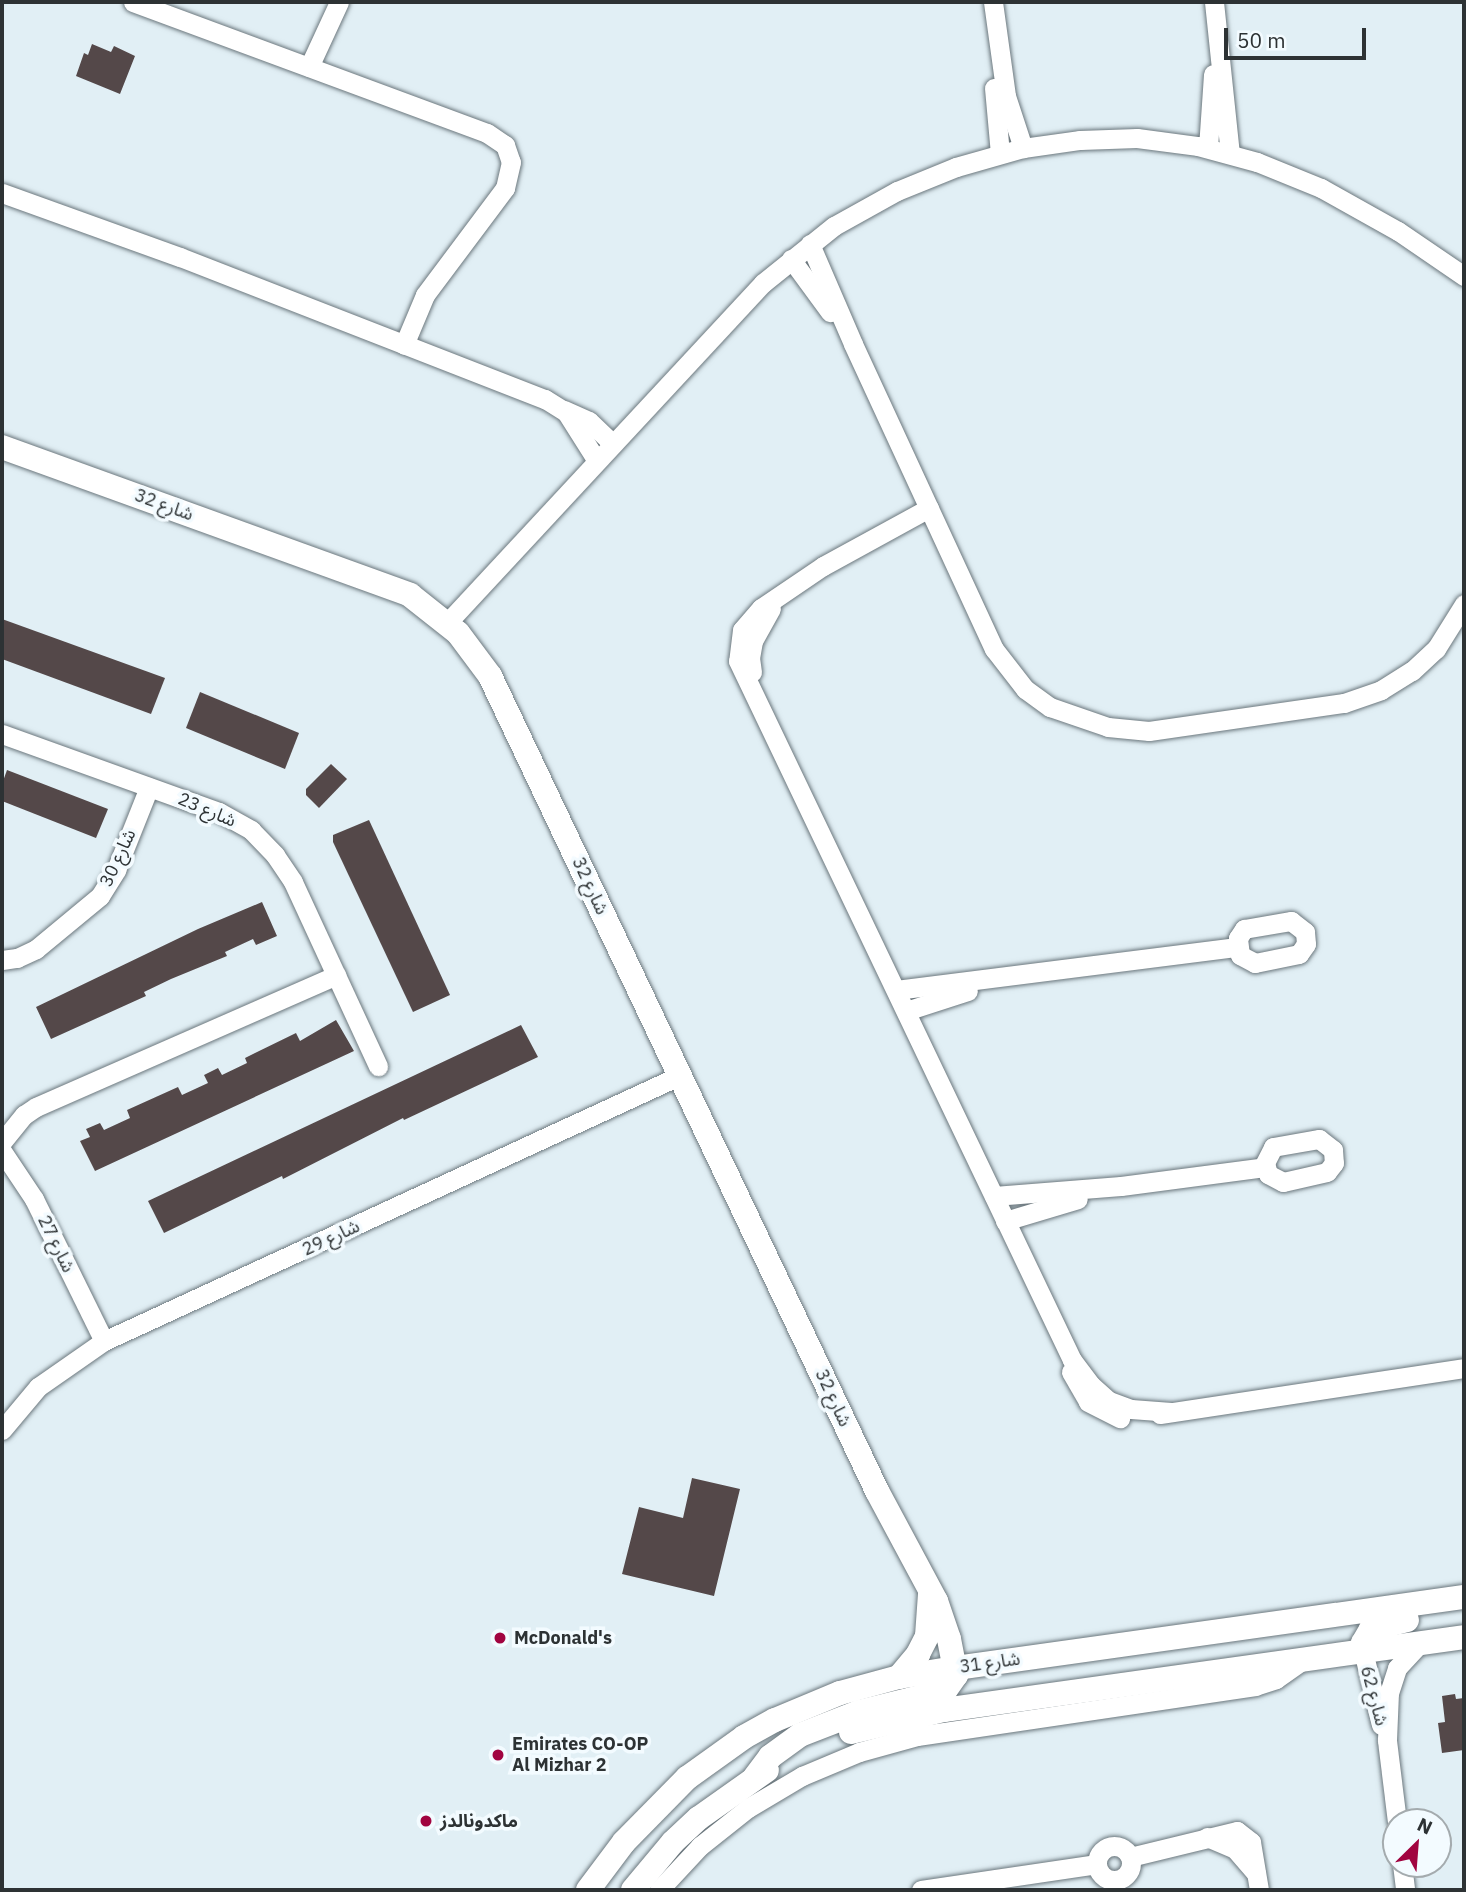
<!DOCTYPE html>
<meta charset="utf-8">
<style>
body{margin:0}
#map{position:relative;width:1466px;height:1892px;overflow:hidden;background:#e1eff5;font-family:"IBM Plex Sans","Noto Sans Arabic",sans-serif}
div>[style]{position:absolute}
.building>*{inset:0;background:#544849}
.roads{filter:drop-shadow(0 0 2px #6b777d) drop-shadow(0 0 2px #6b777d)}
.minor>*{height:19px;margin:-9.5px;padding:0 9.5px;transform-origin:9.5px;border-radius:9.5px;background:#fff}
.minor>.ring{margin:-9.5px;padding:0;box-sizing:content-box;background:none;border:19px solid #fff;border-radius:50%}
.tertiary>*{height:24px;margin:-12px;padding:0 12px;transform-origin:12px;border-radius:12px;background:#fff}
.dots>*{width:19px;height:19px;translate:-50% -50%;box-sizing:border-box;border:4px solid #f3fbff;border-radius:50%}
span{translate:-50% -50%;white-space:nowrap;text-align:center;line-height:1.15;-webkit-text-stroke:7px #f3fbff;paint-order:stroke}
.street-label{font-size:18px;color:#2d3234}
.poi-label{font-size:18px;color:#2d3234;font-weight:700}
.left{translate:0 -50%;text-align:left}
.frame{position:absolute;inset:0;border:4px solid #2d3234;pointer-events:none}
.north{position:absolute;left:1382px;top:1808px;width:70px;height:70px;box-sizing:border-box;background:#f3fbff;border:2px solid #a4abae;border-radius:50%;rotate:25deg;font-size:19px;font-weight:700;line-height:28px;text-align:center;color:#2d3234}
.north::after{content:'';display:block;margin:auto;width:24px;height:32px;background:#a10440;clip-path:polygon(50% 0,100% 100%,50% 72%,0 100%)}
.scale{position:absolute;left:1224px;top:28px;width:142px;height:32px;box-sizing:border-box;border:4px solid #2d3234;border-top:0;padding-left:9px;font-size:21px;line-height:24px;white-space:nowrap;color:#2d3234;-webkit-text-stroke:5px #f3fbff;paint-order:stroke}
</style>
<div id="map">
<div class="building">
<i style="clip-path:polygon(92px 44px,111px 52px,114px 46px,135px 56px,120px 94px,76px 76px,84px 53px,88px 55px)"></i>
<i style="clip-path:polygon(2px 619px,165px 678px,151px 714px,2px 659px)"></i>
<i style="clip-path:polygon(200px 692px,299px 733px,285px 769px,186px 728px)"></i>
<i style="clip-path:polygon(331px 764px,347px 779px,319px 808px,306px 795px,306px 789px)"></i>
<i style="clip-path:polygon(7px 770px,108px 809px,96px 838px,2px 801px,2px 784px)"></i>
<i style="clip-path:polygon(369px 820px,450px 995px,413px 1012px,333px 842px,333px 835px)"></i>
<i style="clip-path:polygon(262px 902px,277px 936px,256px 945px,253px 939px,225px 952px,227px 956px,171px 979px,144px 992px,146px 996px,51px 1039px,36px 1007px,198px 929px)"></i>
<i style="clip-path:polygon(336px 1020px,354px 1051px,95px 1171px,80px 1141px,90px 1137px,86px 1129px,100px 1123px,104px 1130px,130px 1118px,127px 1110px,178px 1087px,182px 1095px,208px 1083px,204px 1075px,218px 1068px,222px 1075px,247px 1063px,245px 1058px,296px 1033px,300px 1041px)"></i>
<i style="clip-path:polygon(521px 1025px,538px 1057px,404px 1120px,403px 1118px,283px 1179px,282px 1176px,164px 1233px,148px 1201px)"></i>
<i style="clip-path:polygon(692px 1478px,740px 1489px,714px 1596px,622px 1574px,639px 1507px,683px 1518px)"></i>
<i style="clip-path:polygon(1455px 1694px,1456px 1699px,1464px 1698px,1464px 1750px,1442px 1753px,1438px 1723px,1445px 1722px,1442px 1696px)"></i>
</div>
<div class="roads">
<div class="minor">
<i style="left:133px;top:2px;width:377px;rotate:20.3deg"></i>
<i style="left:487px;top:133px;width:22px;rotate:34deg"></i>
<i style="left:505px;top:145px;width:18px;rotate:71deg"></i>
<i style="left:511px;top:162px;width:27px;rotate:103deg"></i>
<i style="left:505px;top:188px;width:134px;rotate:126.8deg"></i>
<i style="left:425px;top:295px;width:54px;rotate:112.8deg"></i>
<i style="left:993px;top:2px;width:95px;rotate:82.1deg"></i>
<i style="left:1006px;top:96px;width:55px;rotate:71.9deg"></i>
<i style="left:1214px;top:2px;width:153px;rotate:84deg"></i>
<i style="left:309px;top:67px;width:72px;rotate:-65.2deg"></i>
<i style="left:994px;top:88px;width:66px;rotate:84.8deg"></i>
<i style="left:1208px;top:148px;width:74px;rotate:-86.1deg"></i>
<i style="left:2px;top:193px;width:189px;rotate:19.8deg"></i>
<i style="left:180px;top:257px;width:392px;rotate:21.3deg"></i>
<i style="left:545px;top:399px;width:25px;rotate:32deg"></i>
<i style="left:566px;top:412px;width:58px;rotate:57.7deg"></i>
<i style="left:810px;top:244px;width:109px;rotate:66.7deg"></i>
<i style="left:853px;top:344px;width:336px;rotate:65.2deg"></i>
<i style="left:994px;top:649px;width:51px;rotate:52.2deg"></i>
<i style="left:1025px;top:689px;width:31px;rotate:36deg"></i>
<i style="left:1050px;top:707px;width:61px;rotate:19deg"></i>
<i style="left:1108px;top:727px;width:41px;rotate:5.6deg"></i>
<i style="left:1149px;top:731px;width:197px;rotate:-8.2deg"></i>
<i style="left:1344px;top:703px;width:39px;rotate:-19deg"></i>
<i style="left:1381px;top:690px;width:36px;rotate:-32deg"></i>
<i style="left:1412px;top:671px;width:33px;rotate:-43deg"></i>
<i style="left:1436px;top:649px;width:53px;rotate:-58.1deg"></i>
<i style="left:791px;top:259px;width:66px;rotate:53.7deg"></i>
<i style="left:564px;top:410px;width:27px;rotate:24deg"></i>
<i style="left:589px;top:421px;width:33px;rotate:44deg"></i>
<i style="left:929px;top:508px;width:121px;rotate:151.3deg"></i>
<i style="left:823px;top:566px;width:75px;rotate:145.9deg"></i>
<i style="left:761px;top:608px;width:29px;rotate:131deg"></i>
<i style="left:742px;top:630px;width:31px;rotate:97deg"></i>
<i style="left:738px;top:661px;width:775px;rotate:64.46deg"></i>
<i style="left:1072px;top:1360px;width:31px;rotate:53deg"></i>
<i style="left:1091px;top:1385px;width:24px;rotate:42deg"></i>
<i style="left:1109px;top:1401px;width:23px;rotate:20deg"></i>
<i style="left:1131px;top:1409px;width:40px;rotate:4.3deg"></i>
<i style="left:447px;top:623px;width:464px;rotate:-47.1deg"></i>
<i style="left:763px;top:283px;width:91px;rotate:-38.8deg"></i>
<i style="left:834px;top:226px;width:72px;rotate:-29.1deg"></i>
<i style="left:897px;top:191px;width:64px;rotate:-22.1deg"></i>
<i style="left:956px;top:167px;width:70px;rotate:-15.8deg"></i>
<i style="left:1023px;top:148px;width:58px;rotate:-8deg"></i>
<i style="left:1080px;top:140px;width:57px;rotate:-2deg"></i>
<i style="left:1137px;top:138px;width:62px;rotate:7.5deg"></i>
<i style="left:1198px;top:146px;width:61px;rotate:15.2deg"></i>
<i style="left:1257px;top:162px;width:69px;rotate:22.1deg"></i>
<i style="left:1321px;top:188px;width:88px;rotate:29.2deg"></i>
<i style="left:1398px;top:231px;width:80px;rotate:34.3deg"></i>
<i style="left:752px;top:672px;width:14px;rotate:-98deg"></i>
<i style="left:750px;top:658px;width:17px;rotate:-80deg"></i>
<i style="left:753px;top:641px;width:37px;rotate:-61deg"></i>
<i style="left:2px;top:734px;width:231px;rotate:19.8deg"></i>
<i style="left:219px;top:812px;width:37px;rotate:29deg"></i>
<i style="left:251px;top:830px;width:35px;rotate:46deg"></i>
<i style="left:275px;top:855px;width:32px;rotate:56deg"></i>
<i style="left:293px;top:882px;width:203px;rotate:65.2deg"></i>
<i style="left:1291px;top:921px;width:18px;rotate:38deg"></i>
<i style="left:1305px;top:932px;width:12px;rotate:85deg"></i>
<i style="left:1306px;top:944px;width:12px;rotate:125deg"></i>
<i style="left:1299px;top:954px;width:45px;rotate:168.4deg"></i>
<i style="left:1255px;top:963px;width:17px;rotate:-152deg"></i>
<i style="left:1240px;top:955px;width:17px;rotate:-97deg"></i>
<i style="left:1238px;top:938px;width:11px;rotate:-56deg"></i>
<i style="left:1244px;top:929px;width:48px;rotate:-9.7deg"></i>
<i style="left:2px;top:960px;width:15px;rotate:-8deg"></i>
<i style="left:17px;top:958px;width:21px;rotate:-25deg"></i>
<i style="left:36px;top:949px;width:83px;rotate:-39.6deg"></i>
<i style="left:100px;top:896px;width:31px;rotate:-58deg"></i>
<i style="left:116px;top:870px;width:89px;rotate:-68.3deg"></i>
<i style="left:896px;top:990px;width:344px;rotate:-7.2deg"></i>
<i style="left:906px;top:1011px;width:65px;rotate:-17.9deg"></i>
<i style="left:1319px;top:1139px;width:18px;rotate:38deg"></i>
<i style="left:1333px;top:1150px;width:13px;rotate:86deg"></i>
<i style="left:1334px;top:1163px;width:11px;rotate:128deg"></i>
<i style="left:1327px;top:1172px;width:45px;rotate:167.2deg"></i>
<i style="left:1283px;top:1182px;width:17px;rotate:-152deg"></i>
<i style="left:1268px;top:1174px;width:11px;rotate:-105deg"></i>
<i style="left:1265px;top:1163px;width:18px;rotate:-63deg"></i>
<i style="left:1273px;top:1147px;width:47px;rotate:-9.9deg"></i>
<i style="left:2px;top:1142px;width:35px;rotate:-51deg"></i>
<i style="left:24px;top:1115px;width:14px;rotate:-34deg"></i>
<i style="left:36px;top:1107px;width:328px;rotate:-23.7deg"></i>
<i style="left:2px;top:1151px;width:58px;rotate:56.3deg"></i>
<i style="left:34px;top:1199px;width:158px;rotate:63.8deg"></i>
<i style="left:994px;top:1196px;width:127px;rotate:-4.5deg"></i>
<i style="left:1121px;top:1186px;width:145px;rotate:-7.5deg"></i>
<i style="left:1005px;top:1221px;width:76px;rotate:-16.8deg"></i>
<i style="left:1071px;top:1372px;width:34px;rotate:60deg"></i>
<i style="left:1088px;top:1402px;width:36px;rotate:27deg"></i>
<i style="left:1160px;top:1414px;width:307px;rotate:-8.6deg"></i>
<i style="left:2px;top:1430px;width:56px;rotate:-50.1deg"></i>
<i style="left:38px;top:1387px;width:80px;rotate:-34.9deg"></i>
<i style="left:104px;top:1341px;width:635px;rotate:-24.75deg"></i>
<i style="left:1363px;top:1651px;width:76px;rotate:76.3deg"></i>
<i style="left:1397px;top:1822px;width:83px;rotate:-97deg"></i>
<i style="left:1387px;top:1740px;width:47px;rotate:-87.6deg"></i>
<i style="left:1389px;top:1693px;width:26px;rotate:-72deg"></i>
<i style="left:1397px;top:1668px;width:34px;rotate:-47deg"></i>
<i style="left:1207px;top:1837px;width:30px;rotate:23deg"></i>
<i style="left:1235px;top:1849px;width:32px;rotate:49deg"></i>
<i class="ring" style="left:1097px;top:1846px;width:15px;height:15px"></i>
<i style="left:1130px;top:1857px;width:110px;rotate:-13.7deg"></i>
<i style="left:1237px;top:1831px;width:18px;rotate:38deg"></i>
<i style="left:1251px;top:1842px;width:49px;rotate:80.5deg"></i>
<i style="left:1402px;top:1864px;width:26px;rotate:83deg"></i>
<i style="left:659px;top:1890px;width:60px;rotate:-47deg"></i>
<i style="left:700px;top:1846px;width:61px;rotate:-38.4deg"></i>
<i style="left:748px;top:1808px;width:63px;rotate:-30.7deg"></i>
<i style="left:802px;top:1776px;width:62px;rotate:-22.8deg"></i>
<i style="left:859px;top:1752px;width:60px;rotate:-15.4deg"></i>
<i style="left:917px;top:1736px;width:342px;rotate:-8.4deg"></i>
<i style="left:1255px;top:1686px;width:22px;rotate:-18deg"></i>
<i style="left:1276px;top:1679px;width:33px;rotate:-35deg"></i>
<i style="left:921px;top:1890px;width:178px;rotate:-8.4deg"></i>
</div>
<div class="tertiary">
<i style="left:2px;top:447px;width:434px;rotate:19.9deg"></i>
<i style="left:410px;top:595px;width:61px;rotate:38.4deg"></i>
<i style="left:458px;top:633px;width:54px;rotate:53.3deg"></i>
<i style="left:490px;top:676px;width:902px;rotate:64.6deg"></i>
<i style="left:877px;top:1491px;width:125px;rotate:61.8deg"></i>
<i style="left:936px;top:1601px;width:40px;rotate:71.1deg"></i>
<i style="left:949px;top:1639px;width:37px;rotate:79deg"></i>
<i style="left:956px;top:1675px;width:19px;rotate:125deg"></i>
<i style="left:945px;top:1691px;width:89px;rotate:166.3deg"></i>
<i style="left:859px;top:1712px;width:63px;rotate:158.7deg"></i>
<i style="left:800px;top:1735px;width:37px;rotate:144deg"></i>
<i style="left:770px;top:1757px;width:25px;rotate:127deg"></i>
<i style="left:1363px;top:1651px;width:8px;rotate:-90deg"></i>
<i style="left:1363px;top:1643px;width:16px;rotate:-60deg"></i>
<i style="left:1371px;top:1629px;width:37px;rotate:-14deg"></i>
<i style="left:899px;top:1677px;width:30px;rotate:-50deg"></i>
<i style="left:918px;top:1654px;width:20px;rotate:-63deg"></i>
<i style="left:927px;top:1636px;width:42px;rotate:-85.9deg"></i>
<i style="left:851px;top:1732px;width:96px;rotate:-13.3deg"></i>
<i style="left:944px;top:1710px;width:525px;rotate:-7.99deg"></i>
<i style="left:588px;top:1890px;width:60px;rotate:-53.1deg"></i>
<i style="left:624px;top:1842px;width:90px;rotate:-45.5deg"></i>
<i style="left:687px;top:1778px;width:70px;rotate:-35.7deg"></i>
<i style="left:744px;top:1737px;width:35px;rotate:-29deg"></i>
<i style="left:775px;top:1720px;width:70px;rotate:-22.6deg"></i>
<i style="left:840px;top:1693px;width:61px;rotate:-15.2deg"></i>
<i style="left:899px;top:1677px;width:58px;rotate:-9deg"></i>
<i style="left:956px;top:1668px;width:513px;rotate:-7.96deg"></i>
<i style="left:633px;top:1890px;width:62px;rotate:-50.2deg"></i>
<i style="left:673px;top:1842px;width:35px;rotate:-43deg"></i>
<i style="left:699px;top:1818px;width:83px;rotate:-35.2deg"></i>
</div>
</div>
<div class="dots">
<i style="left:500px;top:1638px;background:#a10440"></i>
<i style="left:498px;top:1755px;background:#a10440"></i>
<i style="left:426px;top:1821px;background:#a10440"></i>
</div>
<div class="street-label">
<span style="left:164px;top:505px;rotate:20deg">شارع 32</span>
<span style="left:207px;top:810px;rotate:23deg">شارع 23</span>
<span style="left:118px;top:858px;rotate:-65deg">شارع 30</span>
<span style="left:590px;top:886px;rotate:65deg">شارع 32</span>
<span style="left:331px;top:1238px;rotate:-25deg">شارع 29</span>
<span style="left:56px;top:1244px;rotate:64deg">شارع 27</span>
<span style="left:833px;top:1398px;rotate:65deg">شارع 32</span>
<span style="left:990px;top:1663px;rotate:-8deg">شارع 31</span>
<span style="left:1374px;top:1696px;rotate:75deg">شارع 62</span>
</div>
<div class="poi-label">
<span class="left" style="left:514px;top:1638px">McDonald's</span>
<span class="left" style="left:512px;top:1755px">Emirates CO-OP<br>Al Mizhar 2</span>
<span class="left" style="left:440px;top:1821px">ماكدونالدز</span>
</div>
<div class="frame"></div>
<div class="north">N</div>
<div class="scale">50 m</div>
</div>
